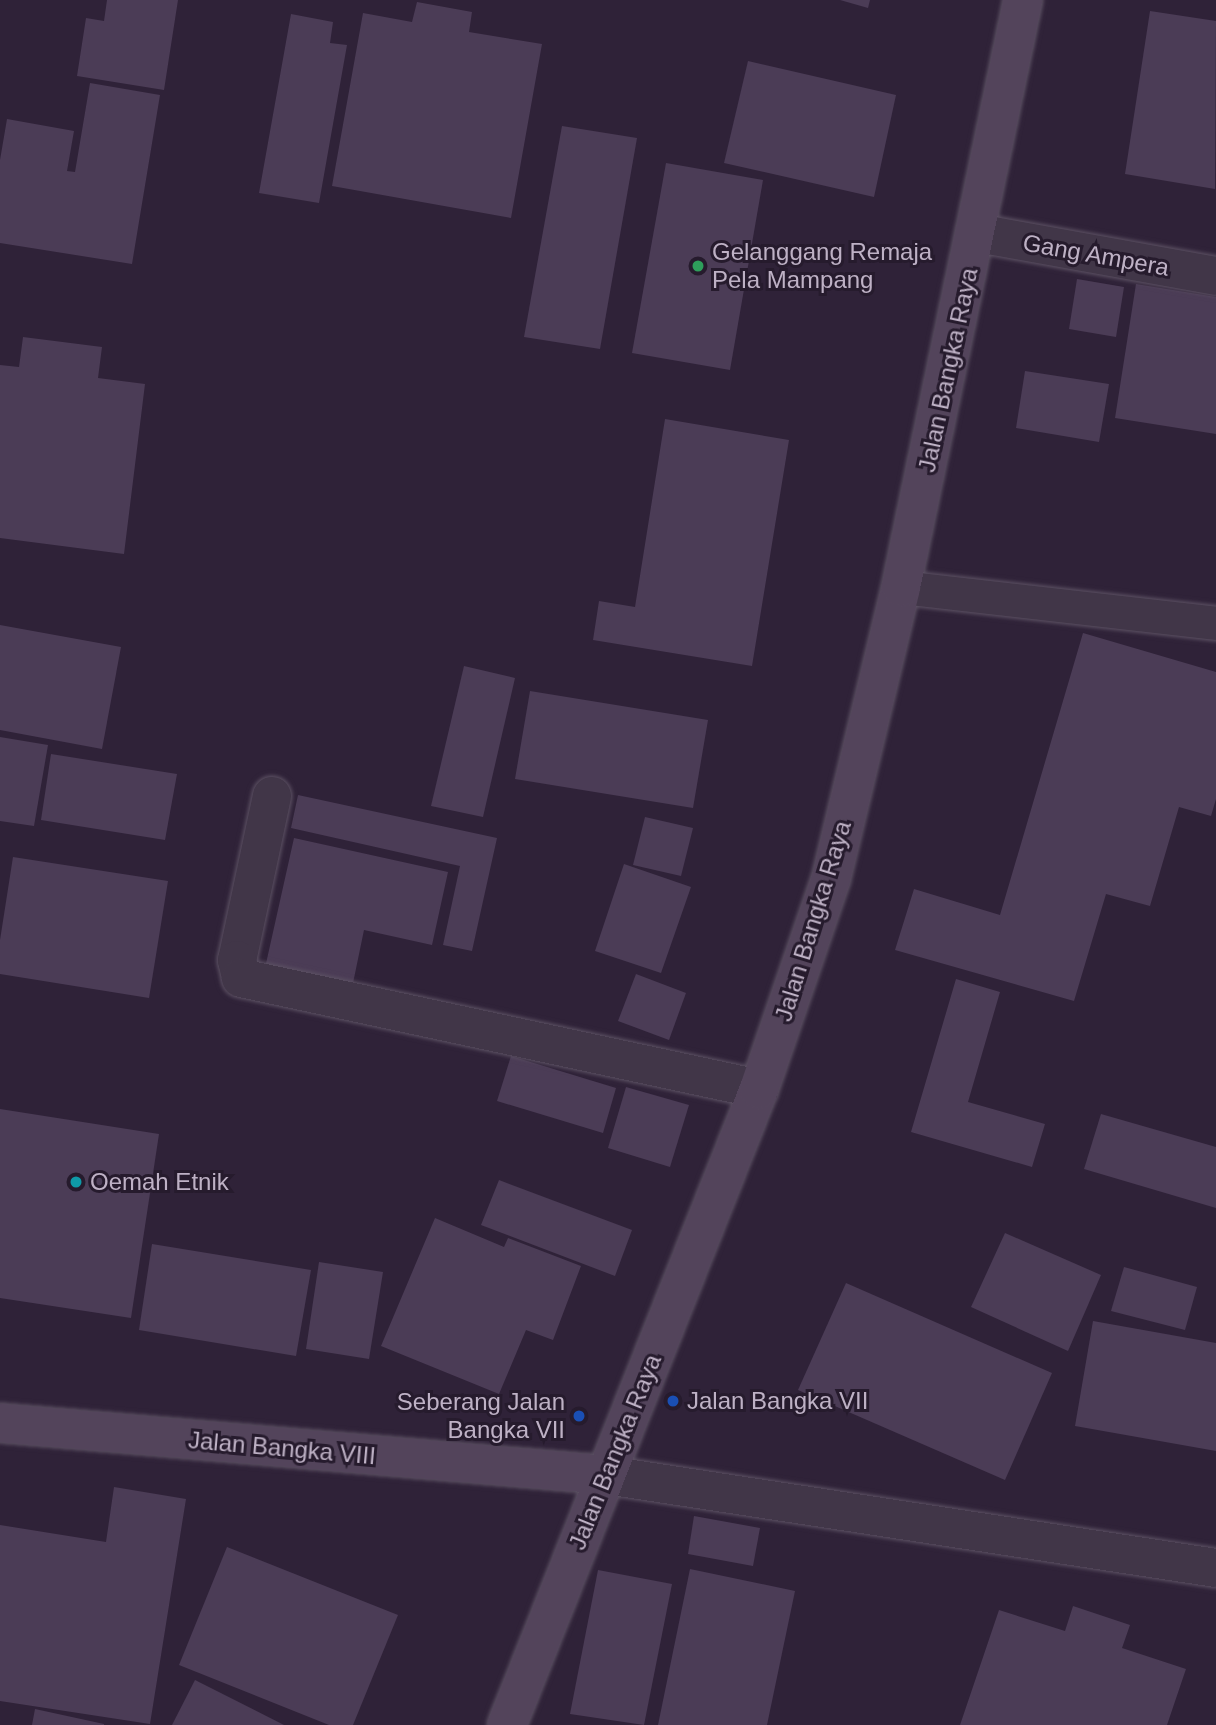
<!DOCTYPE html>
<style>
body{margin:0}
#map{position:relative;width:1216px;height:1725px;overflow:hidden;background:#2f2238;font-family:Helvetica,sans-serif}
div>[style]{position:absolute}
.building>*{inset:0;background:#4b3c56}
.roads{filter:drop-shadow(0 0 2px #5c5163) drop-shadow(0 0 2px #5c5163)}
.lane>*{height:33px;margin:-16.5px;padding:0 16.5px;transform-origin:16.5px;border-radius:16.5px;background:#413648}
.street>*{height:38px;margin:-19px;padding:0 19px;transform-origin:19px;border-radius:19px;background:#413648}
.secondary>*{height:38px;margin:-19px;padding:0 19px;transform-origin:19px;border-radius:19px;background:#53445b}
.dots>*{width:19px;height:19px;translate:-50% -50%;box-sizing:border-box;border:4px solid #261b2d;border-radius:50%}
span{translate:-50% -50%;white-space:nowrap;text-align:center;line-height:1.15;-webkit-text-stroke:6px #261b2d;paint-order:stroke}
.poi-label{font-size:24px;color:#beb1c5}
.left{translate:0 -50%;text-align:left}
.right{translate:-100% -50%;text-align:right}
.street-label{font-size:24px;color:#beb1c5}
</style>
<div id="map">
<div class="building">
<i style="clip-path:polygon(107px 0,178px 0,164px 90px,77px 76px,86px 18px,104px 21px)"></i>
<i style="clip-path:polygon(840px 0,870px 0,868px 8px)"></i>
<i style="clip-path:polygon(417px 2px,472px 12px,469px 32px,542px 44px,511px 218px,332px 186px,363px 13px,412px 22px)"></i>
<i style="clip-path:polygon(1150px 11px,1216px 21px,1215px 189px,1125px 174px)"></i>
<i style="clip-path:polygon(291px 14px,333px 22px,330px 43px,347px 45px,319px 203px,259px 193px)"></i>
<i style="clip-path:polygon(748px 61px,896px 95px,874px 197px,724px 163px)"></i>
<i style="clip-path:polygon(90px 83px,160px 95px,132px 264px,0 243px,0 160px,7px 119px,74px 131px,67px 171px,75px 172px)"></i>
<i style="clip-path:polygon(562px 126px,637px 138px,600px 349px,524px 337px)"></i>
<i style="clip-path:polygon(666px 163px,763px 180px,730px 370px,632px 353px)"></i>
<i style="clip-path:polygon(1077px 279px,1124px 287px,1116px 337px,1069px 329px)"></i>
<i style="clip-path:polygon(1136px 284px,1216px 297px,1216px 434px,1115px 418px)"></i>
<i style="clip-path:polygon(23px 337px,102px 347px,98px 378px,145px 384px,124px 554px,0 538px,0 365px,19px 367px)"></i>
<i style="clip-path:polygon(1025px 371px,1109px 384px,1099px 442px,1016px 428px)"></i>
<i style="clip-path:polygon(665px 419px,789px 440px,752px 666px,593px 640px,599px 601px,635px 607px)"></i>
<i style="clip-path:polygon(0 625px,121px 647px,102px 749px,0 730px)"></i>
<i style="clip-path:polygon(1083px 633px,1216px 672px,1216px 799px,1211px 816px,1179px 807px,1150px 906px,1106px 894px,1074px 1001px,895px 950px,914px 889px,1000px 915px)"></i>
<i style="clip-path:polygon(464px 666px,515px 678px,483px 817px,431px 806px)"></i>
<i style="clip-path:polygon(530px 691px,708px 720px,693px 808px,515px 779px)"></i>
<i style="clip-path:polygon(0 737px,48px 745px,34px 826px,0 821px)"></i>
<i style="clip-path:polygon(51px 754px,177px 774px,165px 840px,41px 820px)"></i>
<i style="clip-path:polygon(298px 795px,497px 838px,472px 951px,443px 945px,460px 866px,291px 828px)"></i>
<i style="clip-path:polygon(645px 817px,693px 828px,681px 876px,633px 865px)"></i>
<i style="clip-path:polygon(294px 838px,448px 872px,432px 945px,364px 930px,352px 988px,265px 968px)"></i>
<i style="clip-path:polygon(13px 857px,168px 881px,149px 998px,0 974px,0 940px)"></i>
<i style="clip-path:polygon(624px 864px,691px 887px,661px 973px,595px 951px)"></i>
<i style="clip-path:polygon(636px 974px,686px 993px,669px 1040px,618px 1021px)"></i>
<i style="clip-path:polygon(956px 979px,1000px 992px,968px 1102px,1045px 1124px,1032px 1167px,911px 1132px)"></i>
<i style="clip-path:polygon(511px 1056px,616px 1088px,603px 1133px,497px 1101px)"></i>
<i style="clip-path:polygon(626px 1087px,689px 1105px,670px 1167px,608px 1148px)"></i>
<i style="clip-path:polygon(0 1109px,159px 1134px,131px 1318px,0 1298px)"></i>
<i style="clip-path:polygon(1101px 1114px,1216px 1147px,1216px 1208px,1084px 1169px)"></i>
<i style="clip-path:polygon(499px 1180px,632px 1230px,615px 1276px,481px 1225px)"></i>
<i style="clip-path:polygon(435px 1218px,504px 1247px,508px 1238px,581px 1266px,553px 1340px,526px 1330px,499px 1394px,381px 1346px)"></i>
<i style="clip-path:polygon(1005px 1233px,1101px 1275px,1068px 1351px,971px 1307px)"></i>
<i style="clip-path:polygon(152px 1244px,311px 1270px,296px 1356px,139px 1330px)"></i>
<i style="clip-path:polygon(319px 1262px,383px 1272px,369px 1359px,306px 1349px)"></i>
<i style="clip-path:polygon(1124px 1267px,1197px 1287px,1185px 1330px,1111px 1311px)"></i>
<i style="clip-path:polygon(846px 1283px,1052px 1373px,1005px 1480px,798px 1390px)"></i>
<i style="clip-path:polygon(1093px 1321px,1216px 1343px,1216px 1451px,1075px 1426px)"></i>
<i style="clip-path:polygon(114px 1487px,186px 1499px,150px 1724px,0 1701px,0 1525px,106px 1542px)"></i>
<i style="clip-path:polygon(694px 1516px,760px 1528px,753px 1566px,688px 1554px)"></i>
<i style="clip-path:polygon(227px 1547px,398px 1615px,353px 1725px,329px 1725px,179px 1665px)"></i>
<i style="clip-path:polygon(690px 1569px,795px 1591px,767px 1725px,658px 1725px)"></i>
<i style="clip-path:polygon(598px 1570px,672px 1584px,644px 1725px,570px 1714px)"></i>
<i style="clip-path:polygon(1073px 1606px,1130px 1625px,1122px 1648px,1186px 1669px,1167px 1725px,960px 1725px,999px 1610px,1065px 1631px)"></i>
<i style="clip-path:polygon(195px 1680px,284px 1725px,172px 1725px)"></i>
<i style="clip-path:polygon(35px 1709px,104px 1724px,104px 1725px,32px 1725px)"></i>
</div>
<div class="roads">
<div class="lane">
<i style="left:901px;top:587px;width:317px;rotate:6.5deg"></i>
</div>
<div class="street">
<i style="left:977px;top:233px;width:243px;rotate:10.2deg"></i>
<i style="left:272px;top:796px;width:168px;rotate:102deg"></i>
<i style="left:237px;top:960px;width:18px;rotate:77deg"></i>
<i style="left:241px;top:978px;width:530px;rotate:12.09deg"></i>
<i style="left:606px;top:1475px;width:617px;rotate:8.67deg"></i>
</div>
<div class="secondary">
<i style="left:0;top:1423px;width:608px;rotate:4.9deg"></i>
<i style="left:507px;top:1725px;width:684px;rotate:-68.39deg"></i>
<i style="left:759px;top:1089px;width:222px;rotate:-71.1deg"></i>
<i style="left:831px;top:879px;width:300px;rotate:-76.5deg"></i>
<i style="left:901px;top:587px;width:600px;rotate:-78.26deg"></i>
</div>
</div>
<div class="dots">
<i style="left:698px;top:266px;background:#2e9e5b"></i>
<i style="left:76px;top:1182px;background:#0f9aa8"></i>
<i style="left:673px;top:1401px;background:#1a4fb4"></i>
<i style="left:579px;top:1416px;background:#1a4fb4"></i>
</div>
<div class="poi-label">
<span class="left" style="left:712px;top:266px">Gelanggang Remaja<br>Pela Mampang</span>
<span class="left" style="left:90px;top:1182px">Oemah Etnik</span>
<span class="left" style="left:687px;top:1401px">Jalan Bangka VII</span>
<span class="right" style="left:565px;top:1416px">Seberang Jalan<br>Bangka VII</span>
</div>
<div class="street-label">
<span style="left:1096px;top:255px;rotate:10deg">Gang Ampera</span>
<span style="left:948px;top:370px;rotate:-78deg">Jalan Bangka Raya</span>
<span style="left:813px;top:921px;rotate:-73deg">Jalan Bangka Raya</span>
<span style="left:282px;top:1448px;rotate:5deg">Jalan Bangka VIII</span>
<span style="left:615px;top:1452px;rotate:-68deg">Jalan Bangka Raya</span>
</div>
</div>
